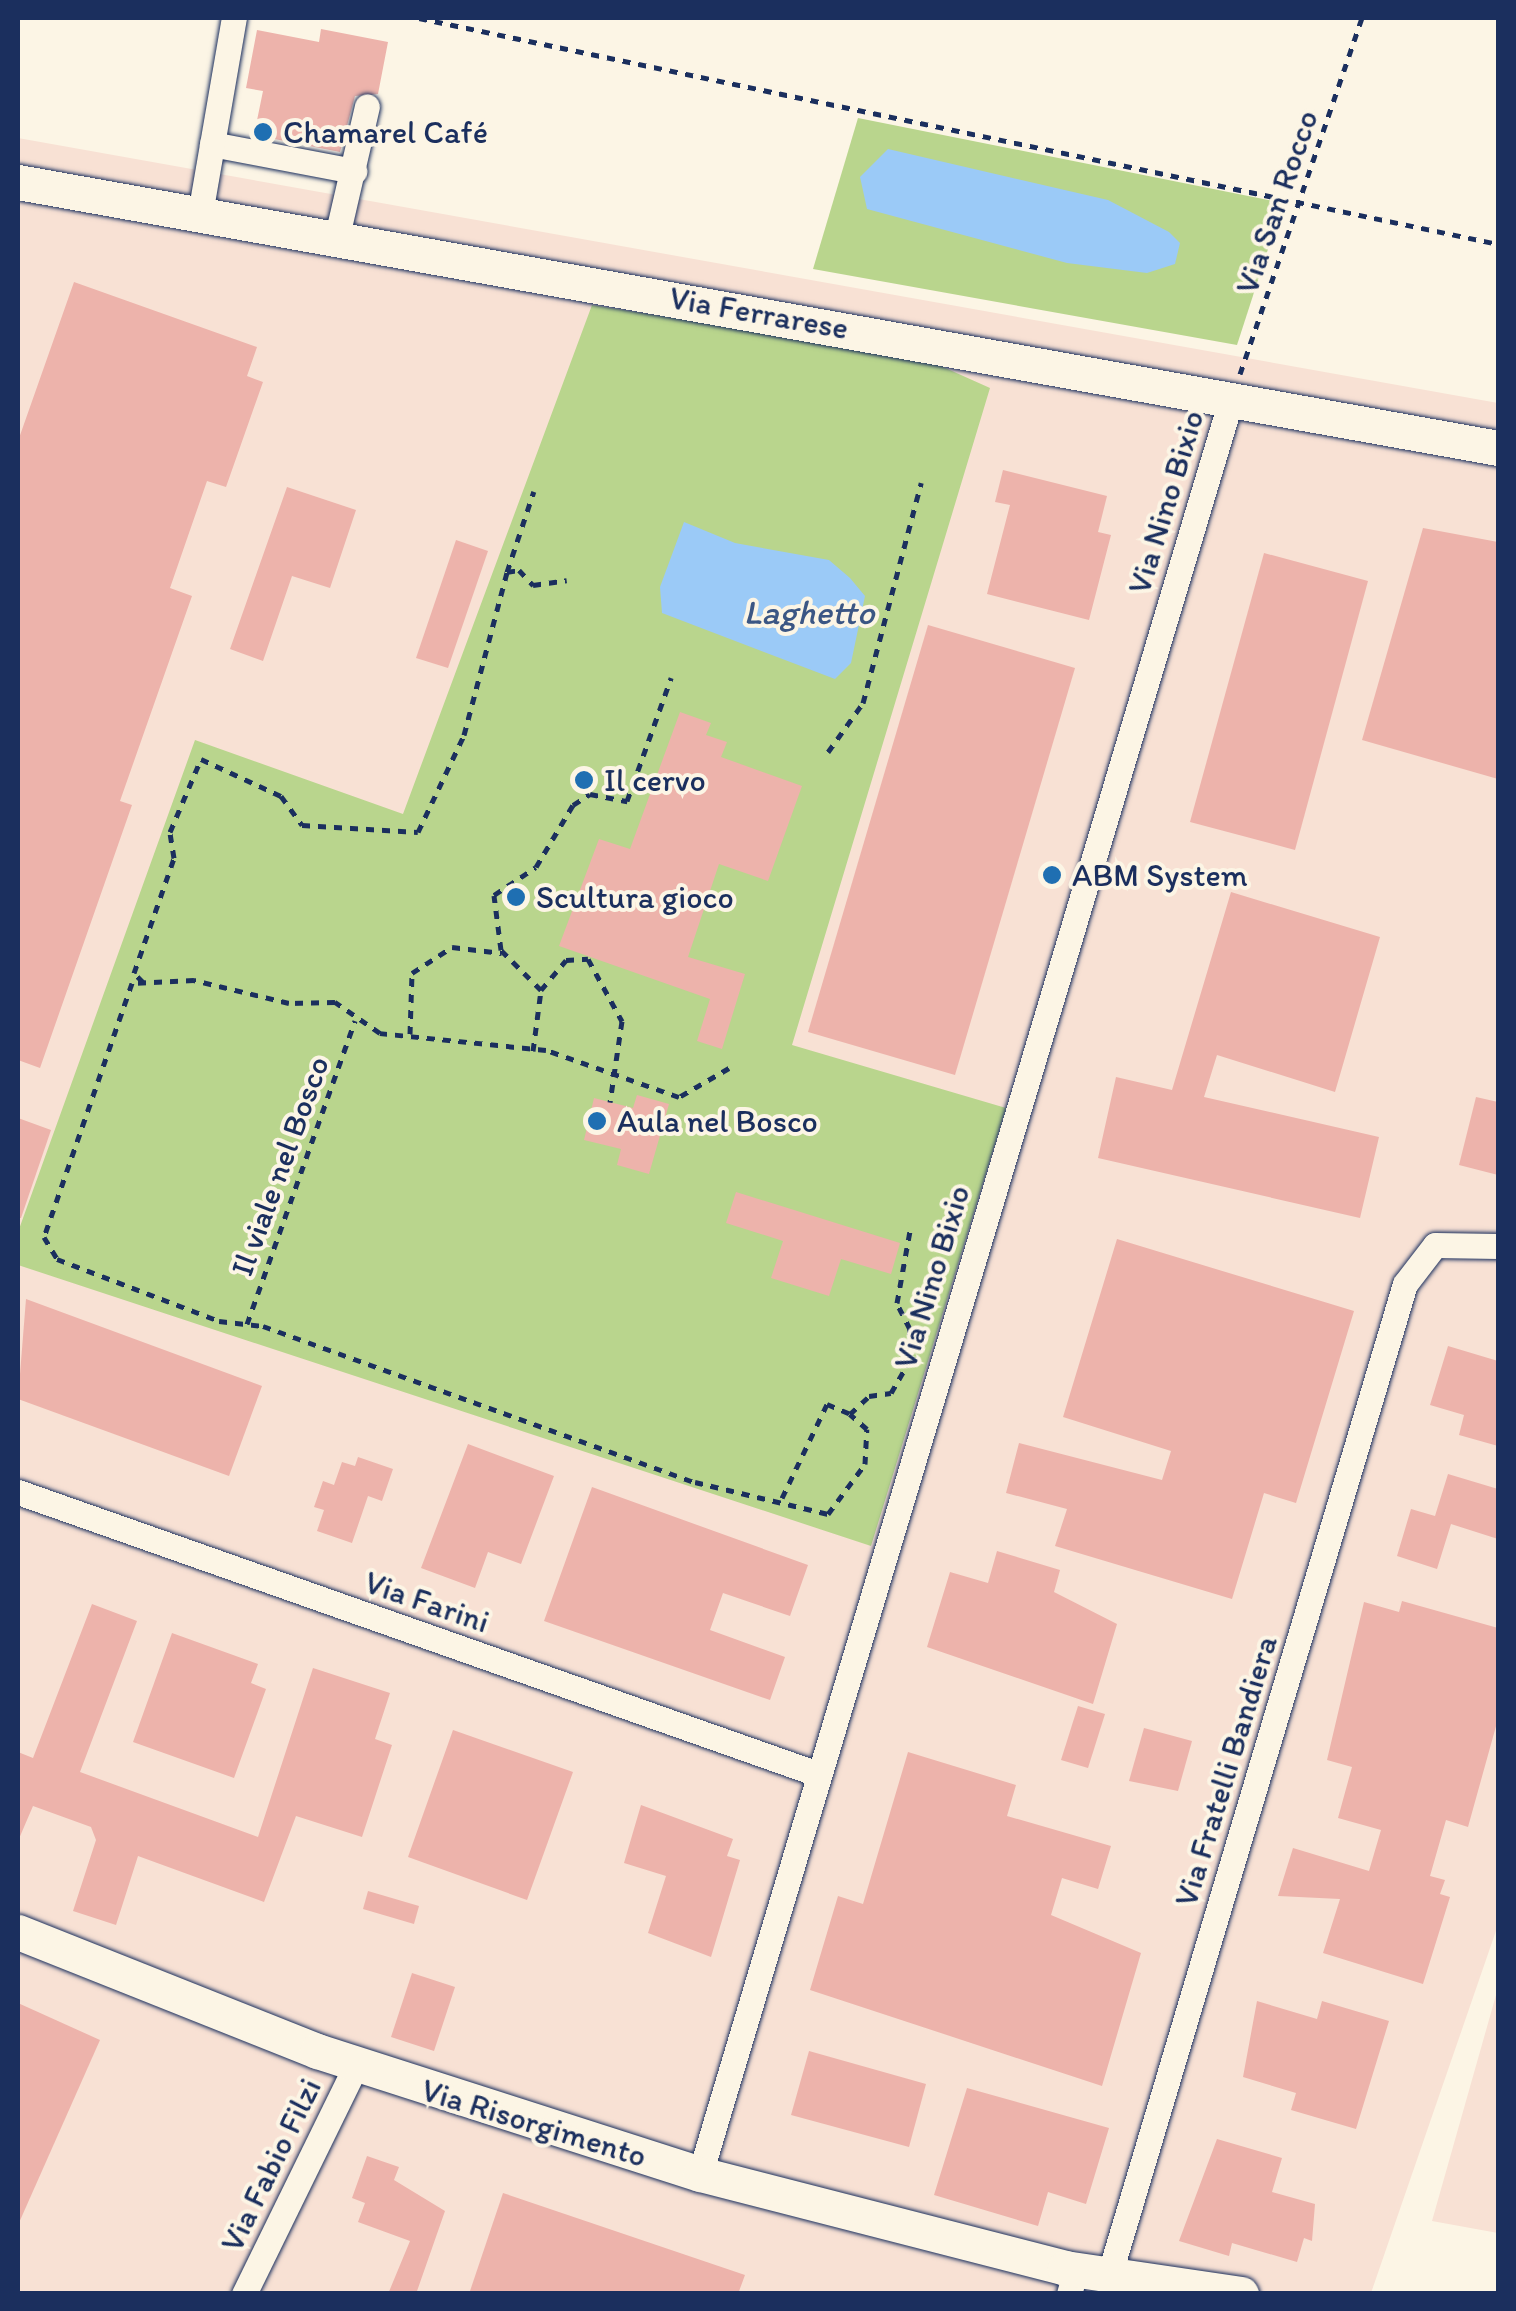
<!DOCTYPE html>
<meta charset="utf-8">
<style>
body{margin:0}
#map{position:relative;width:1516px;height:2311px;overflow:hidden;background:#fcf5e5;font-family:Itim,sans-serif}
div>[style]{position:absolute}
.built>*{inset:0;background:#f8e1d4}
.green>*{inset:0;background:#b9d58d}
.water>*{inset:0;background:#9bcaf7}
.building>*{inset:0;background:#edb3ab}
.path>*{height:5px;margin-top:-2.5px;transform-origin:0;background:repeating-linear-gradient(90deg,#1b2f5e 0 8px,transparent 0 16px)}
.roads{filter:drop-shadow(0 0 2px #1b2f5e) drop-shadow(0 0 2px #1b2f5e)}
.street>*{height:25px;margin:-12.5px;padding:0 12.5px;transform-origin:12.5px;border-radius:12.5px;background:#fcf5e5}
.secondary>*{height:35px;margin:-17.5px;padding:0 17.5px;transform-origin:17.5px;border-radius:17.5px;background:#fcf5e5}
.dots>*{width:28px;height:28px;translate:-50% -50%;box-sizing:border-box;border:5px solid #fcf5e5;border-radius:50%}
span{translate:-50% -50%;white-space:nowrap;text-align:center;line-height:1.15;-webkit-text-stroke:8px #fcf5e5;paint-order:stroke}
.poi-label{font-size:32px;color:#1b2f5e}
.left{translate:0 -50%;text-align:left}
.street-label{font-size:32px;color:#1b2f5e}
.water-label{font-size:35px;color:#3b5684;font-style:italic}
.frame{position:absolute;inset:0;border:20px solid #1b2f5e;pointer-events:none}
</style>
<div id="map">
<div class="built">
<i style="clip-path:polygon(18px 138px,1498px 403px,1498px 1925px,1371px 2293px,18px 2293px)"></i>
<i style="clip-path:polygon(1498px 1988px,1498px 2233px,1432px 2221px)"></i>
</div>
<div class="green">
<i style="clip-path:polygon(858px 118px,1283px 203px,1237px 345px,813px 269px)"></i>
<i style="clip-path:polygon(592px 305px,923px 358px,990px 388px,792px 1045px,1006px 1108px,871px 1546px,18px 1265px,18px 1232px,195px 740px,403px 814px)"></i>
</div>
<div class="water">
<i style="clip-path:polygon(888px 149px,1108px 200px,1169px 232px,1180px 243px,1175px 264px,1147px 273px,1067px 263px,867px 209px,860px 177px)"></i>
<i style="clip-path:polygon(684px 522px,735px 543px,829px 560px,850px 578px,865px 596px,851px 663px,835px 679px,662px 613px,660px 587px)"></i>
</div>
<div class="building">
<i style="clip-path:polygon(321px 29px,388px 42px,378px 94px,355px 96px,340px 152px,254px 135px,263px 91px,246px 88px,257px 30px,319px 42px)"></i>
<i style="clip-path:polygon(74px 282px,257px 347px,247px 376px,263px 382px,226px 487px,207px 481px,170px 588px,192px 596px,120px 801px,132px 805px,40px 1068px,18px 1060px,18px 441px)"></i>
<i style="clip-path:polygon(1003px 470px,1107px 496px,1098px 532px,1111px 535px,1089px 620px,987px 594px,1010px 505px,995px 502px)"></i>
<i style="clip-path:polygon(287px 487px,356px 510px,330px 588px,292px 576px,263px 661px,230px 649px)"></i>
<i style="clip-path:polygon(1423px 528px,1498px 542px,1498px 779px,1362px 740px)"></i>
<i style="clip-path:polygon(456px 540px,488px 551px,448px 668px,416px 658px)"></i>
<i style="clip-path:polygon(1264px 553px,1368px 581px,1295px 850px,1190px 822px)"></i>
<i style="clip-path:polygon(928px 625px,1075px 668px,955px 1075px,808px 1032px)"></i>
<i style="clip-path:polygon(680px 712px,711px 723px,706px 735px,727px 742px,721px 757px,802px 786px,768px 881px,719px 864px,688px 957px,745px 974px,722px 1049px,697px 1041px,710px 999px,559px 946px,599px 839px,630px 849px)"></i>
<i style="clip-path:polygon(1231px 892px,1380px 937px,1335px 1092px,1217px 1055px,1204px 1097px,1379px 1137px,1360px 1218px,1098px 1158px,1116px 1077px,1172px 1090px)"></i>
<i style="clip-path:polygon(637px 1095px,669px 1104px,649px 1174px,617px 1165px,621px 1149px,584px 1140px,594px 1098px,633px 1108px)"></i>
<i style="clip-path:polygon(1476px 1097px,1498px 1102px,1498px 1175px,1459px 1165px)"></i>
<i style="clip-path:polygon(18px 1118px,51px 1130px,21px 1218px,18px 1218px)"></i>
<i style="clip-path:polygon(736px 1192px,900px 1243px,891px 1274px,841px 1259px,829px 1296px,771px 1278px,783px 1241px,726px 1223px)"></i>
<i style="clip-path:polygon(1117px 1239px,1354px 1311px,1296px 1503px,1264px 1493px,1232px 1599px,1055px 1546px,1067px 1509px,1006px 1493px,1019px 1443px,1162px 1480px,1171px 1451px,1063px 1417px)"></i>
<i style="clip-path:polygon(26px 1299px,262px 1386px,229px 1476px,18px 1399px)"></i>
<i style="clip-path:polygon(1448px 1346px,1498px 1361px,1498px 1446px,1459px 1435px,1464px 1415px,1430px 1405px)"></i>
<i style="clip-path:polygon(468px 1444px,554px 1476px,521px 1564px,488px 1552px,475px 1588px,421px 1568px)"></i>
<i style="clip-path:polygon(358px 1457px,393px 1469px,382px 1501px,368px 1496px,352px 1543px,317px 1531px,324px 1510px,314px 1507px,323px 1481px,334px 1485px,342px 1462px,355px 1466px)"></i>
<i style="clip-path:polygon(1448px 1474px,1498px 1489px,1498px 1539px,1451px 1524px,1437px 1569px,1397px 1556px,1411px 1509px,1435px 1516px)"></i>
<i style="clip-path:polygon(592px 1487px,808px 1565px,790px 1616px,723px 1593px,710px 1630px,785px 1657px,770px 1700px,544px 1621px)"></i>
<i style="clip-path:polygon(997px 1551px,1060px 1570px,1054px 1592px,1117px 1624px,1093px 1704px,927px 1647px,950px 1572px,988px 1583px)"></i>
<i style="clip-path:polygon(1402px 1601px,1498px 1628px,1498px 1719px,1468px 1827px,1446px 1820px,1430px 1876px,1445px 1880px,1440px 1894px,1450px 1897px,1423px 1984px,1323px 1953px,1340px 1899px,1278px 1896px,1293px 1848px,1369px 1871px,1381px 1830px,1338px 1818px,1352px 1767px,1327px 1760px,1364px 1602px,1399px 1612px)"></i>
<i style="clip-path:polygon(92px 1604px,137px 1621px,80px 1772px,258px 1837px,313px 1668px,390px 1693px,375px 1739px,392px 1745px,362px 1837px,296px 1816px,264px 1902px,138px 1856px,116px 1925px,73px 1911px,96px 1840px,91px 1827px,33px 1806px,18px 1841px,18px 1752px,33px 1758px)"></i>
<i style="clip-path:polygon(172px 1633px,258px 1664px,251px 1683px,266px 1689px,234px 1778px,133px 1742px)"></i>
<i style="clip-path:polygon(1078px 1706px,1105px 1714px,1088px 1768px,1061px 1760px)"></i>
<i style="clip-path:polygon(1144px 1728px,1192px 1741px,1178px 1791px,1129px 1781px)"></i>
<i style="clip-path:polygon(453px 1730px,573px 1772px,527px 1900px,408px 1857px)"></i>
<i style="clip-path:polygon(908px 1752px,1016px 1785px,1007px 1816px,1111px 1846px,1098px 1889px,1062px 1878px,1051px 1915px,1141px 1953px,1102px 2086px,810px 1990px,838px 1896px,863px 1904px)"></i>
<i style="clip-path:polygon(641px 1805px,733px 1839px,727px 1856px,740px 1860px,711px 1957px,648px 1933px,666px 1876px,624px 1863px)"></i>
<i style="clip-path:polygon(368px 1891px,419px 1906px,414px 1924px,363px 1909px)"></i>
<i style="clip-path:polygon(412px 1973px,455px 1987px,434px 2051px,391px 2037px)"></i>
<i style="clip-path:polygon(1257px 2001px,1317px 2019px,1322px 2001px,1389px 2021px,1356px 2129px,1291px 2110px,1296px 2093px,1243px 2077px)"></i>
<i style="clip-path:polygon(18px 2003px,100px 2040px,18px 2225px)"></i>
<i style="clip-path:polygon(809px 2051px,926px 2084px,909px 2147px,791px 2115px)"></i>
<i style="clip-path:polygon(967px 2088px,1109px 2128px,1086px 2204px,1048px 2192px,1038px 2226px,934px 2195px)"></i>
<i style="clip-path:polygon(1217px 2139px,1282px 2158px,1272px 2192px,1315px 2204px,1312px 2241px,1304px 2238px,1297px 2262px,1232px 2243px,1229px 2256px,1179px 2241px)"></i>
<i style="clip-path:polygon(367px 2156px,399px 2167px,394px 2180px,445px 2211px,416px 2294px,388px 2294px,410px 2241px,358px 2222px,365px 2203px,352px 2198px)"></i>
<i style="clip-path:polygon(503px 2193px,745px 2275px,738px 2294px,469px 2294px)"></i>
</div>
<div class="path">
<i style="left:419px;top:18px;width:1102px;rotate:11.83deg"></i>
<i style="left:1240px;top:374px;width:376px;rotate:-71.1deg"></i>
<i style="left:507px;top:572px;width:85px;rotate:-71.6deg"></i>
<i style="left:828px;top:752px;width:60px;rotate:-54.5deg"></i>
<i style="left:863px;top:703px;width:228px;rotate:-75.2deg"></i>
<i style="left:143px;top:982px;width:13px;rotate:-135deg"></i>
<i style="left:134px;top:973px;width:122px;rotate:-70.8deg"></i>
<i style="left:174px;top:858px;width:26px;rotate:-99deg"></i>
<i style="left:170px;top:832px;width:79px;rotate:-67deg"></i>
<i style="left:201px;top:759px;width:88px;rotate:24.8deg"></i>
<i style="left:281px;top:796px;width:36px;rotate:54deg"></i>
<i style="left:302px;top:825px;width:116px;rotate:3.5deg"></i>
<i style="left:418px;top:832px;width:107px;rotate:-64.6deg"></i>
<i style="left:464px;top:735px;width:169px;rotate:-75.2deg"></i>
<i style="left:507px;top:572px;width:12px;rotate:-9deg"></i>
<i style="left:519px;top:570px;width:21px;rotate:47deg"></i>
<i style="left:533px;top:585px;width:34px;rotate:-8deg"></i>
<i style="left:541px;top:990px;width:57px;rotate:-135deg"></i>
<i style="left:501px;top:950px;width:55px;rotate:-97.3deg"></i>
<i style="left:494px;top:895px;width:50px;rotate:-33.7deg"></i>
<i style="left:536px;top:867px;width:72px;rotate:-59.2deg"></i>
<i style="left:573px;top:805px;width:20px;rotate:-33deg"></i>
<i style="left:590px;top:794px;width:38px;rotate:11deg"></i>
<i style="left:627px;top:801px;width:131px;rotate:-70.3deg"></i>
<i style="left:410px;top:1034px;width:61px;rotate:-88.1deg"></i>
<i style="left:412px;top:973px;width:48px;rotate:-33deg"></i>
<i style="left:452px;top:947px;width:50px;rotate:6.8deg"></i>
<i style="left:533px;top:1051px;width:62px;rotate:-82.5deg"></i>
<i style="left:541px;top:990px;width:39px;rotate:-50deg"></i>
<i style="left:566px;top:960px;width:22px;rotate:-3deg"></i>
<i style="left:588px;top:959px;width:71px;rotate:61.3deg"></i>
<i style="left:622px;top:1021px;width:82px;rotate:98.4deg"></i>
<i style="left:729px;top:1068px;width:58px;rotate:149.9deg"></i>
<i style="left:679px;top:1097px;width:141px;rotate:-160.5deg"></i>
<i style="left:546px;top:1050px;width:167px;rotate:-174.2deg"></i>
<i style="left:380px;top:1033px;width:55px;rotate:-145.4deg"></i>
<i style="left:335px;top:1002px;width:46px;rotate:178.8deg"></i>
<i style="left:289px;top:1003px;width:98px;rotate:-166.4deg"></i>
<i style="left:194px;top:980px;width:62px;rotate:177.2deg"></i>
<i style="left:132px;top:983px;width:269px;rotate:109.1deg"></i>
<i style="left:44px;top:1237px;width:26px;rotate:59deg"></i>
<i style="left:57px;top:1259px;width:173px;rotate:20.9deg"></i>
<i style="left:219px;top:1321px;width:44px;rotate:6.5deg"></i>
<i style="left:263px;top:1326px;width:459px;rotate:19.9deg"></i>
<i style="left:695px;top:1482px;width:137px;rotate:13.5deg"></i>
<i style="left:828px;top:1514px;width:62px;rotate:-53.5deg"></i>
<i style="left:865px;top:1464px;width:35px;rotate:-87deg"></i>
<i style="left:867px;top:1429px;width:23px;rotate:-139deg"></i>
<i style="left:850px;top:1414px;width:26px;rotate:-43deg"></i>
<i style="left:869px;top:1396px;width:22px;rotate:-8deg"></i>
<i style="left:891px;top:1393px;width:30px;rotate:-60deg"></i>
<i style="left:906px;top:1367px;width:38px;rotate:-84deg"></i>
<i style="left:910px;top:1329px;width:29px;rotate:-117deg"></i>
<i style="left:897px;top:1303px;width:79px;rotate:-79.8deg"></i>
<i style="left:247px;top:1324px;width:322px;rotate:-70.4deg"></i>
<i style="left:782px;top:1498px;width:104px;rotate:-64.4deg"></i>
<i style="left:827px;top:1404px;width:25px;rotate:23deg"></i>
<i style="left:1354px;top:2294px;width:55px"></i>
</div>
<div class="roads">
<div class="street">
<i style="left:212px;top:144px;width:145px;rotate:10.8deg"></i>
<i style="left:200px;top:214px;width:199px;rotate:-80.2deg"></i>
<i style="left:337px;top:236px;width:133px;rotate:-77deg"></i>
<i style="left:18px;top:1492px;width:845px;rotate:19.42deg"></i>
<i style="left:700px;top:2174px;width:1852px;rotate:-73.34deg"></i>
<i style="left:1109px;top:2276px;width:1035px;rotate:-73.39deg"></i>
<i style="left:1405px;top:1284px;width:49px;rotate:-52.4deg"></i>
<i style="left:1435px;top:1245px;width:63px;rotate:0.9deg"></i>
<i style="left:244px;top:2294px;width:255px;rotate:-63.9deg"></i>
<i style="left:1069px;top:2294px;width:26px;rotate:-74deg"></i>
</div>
<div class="secondary">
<i style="left:18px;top:182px;width:1504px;rotate:10.19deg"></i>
<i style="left:18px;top:1932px;width:322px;rotate:21.7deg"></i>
<i style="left:317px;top:2051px;width:402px;rotate:17.8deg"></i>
<i style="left:700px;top:2174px;width:377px;rotate:14.4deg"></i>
<i style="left:1065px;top:2268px;width:178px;rotate:8.4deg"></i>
</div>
</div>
<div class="dots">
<i style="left:263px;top:132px;background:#1f6fb2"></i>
<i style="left:584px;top:780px;background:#1f6fb2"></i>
<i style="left:1052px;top:875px;background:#1f6fb2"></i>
<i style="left:516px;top:897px;background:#1f6fb2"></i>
<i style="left:597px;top:1121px;background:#1f6fb2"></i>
</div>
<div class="poi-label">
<span class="left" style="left:283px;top:132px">Chamarel Café</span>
<span class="left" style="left:604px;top:780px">Il cervo</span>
<span class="left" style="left:1072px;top:875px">ABM System</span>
<span class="left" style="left:536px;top:897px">Scultura gioco</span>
<span class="left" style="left:617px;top:1121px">Aula nel Bosco</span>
</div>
<div class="street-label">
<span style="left:1277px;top:202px;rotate:-71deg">Via San Rocco</span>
<span style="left:759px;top:313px;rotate:10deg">Via Ferrarese</span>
<span style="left:1166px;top:502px;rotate:-73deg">Via Nino Bixio</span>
<span style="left:280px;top:1166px;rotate:-70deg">Il viale nel Bosco</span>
<span style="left:932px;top:1277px;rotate:-73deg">Via Nino Bixio</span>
<span style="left:427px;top:1602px;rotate:19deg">Via Farini</span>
<span style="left:1226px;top:1771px;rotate:-73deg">Via Fratelli Bandiera</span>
<span style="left:534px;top:2123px;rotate:17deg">Via Risorgimento</span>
<span style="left:271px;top:2165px;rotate:-64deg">Via Fabio Filzi</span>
</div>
<div class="water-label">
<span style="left:809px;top:612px">Laghetto</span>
</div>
<div class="frame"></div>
</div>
